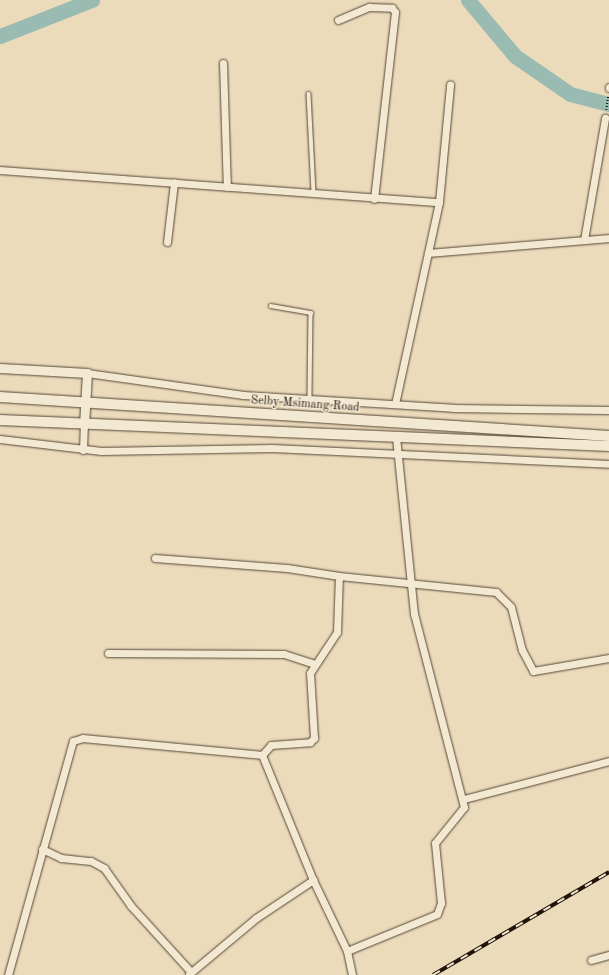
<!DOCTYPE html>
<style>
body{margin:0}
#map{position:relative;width:609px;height:975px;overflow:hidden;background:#ecdbba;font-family:"Old Standard TT",serif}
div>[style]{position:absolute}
.river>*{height:15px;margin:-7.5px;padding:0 7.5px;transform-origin:7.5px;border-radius:7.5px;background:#99bbb2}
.path>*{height:1.5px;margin-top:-0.75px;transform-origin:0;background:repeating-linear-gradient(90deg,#20140b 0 1px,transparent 0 3px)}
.roads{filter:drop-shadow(0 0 1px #534637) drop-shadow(0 0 1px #534637)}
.service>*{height:3.5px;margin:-1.75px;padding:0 1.75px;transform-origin:1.75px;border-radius:1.75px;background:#f3e8d2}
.minor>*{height:7px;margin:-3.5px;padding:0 3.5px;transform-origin:3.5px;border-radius:3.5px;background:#f3e8d2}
.tertiary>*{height:9px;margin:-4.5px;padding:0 4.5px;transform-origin:4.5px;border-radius:4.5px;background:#f3e8d2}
.secondary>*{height:10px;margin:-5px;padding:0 5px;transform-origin:5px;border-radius:5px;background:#f3e8d2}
.rail>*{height:4px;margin-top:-2px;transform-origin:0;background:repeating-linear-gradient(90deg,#f3e8d2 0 8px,#20140b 0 16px);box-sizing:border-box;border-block:1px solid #20140b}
span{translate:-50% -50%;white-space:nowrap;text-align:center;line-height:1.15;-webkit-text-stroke:3px #f3e8d2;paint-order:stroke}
.street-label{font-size:12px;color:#20140b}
</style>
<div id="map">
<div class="river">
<i style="left:468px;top:0;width:73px;rotate:50deg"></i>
<i style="left:515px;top:56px;width:67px;rotate:34.6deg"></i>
<i style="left:570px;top:94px;width:40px;rotate:14.4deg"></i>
<i style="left:0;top:36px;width:99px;rotate:-21.4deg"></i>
</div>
<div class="path">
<i style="left:606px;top:110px;width:14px;rotate:-82deg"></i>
</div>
<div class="roads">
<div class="service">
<i style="left:309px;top:94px;width:99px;rotate:87.1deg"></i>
<i style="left:271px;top:306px;width:41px;rotate:9.9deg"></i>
<i style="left:311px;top:313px;width:86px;rotate:90.7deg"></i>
</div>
<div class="minor">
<i style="left:338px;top:20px;width:34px;rotate:-23deg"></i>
<i style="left:369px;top:7px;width:23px;rotate:2deg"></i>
<i style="left:392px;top:8px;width:5px;rotate:53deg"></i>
<i style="left:395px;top:12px;width:188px;rotate:96.4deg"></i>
<i style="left:223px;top:63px;width:124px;rotate:88.2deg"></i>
<i style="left:609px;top:88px;width:1px;rotate:-90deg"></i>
<i style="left:0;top:170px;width:440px;rotate:4.2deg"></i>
<i style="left:584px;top:240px;width:124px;rotate:-80.2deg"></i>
<i style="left:167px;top:242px;width:60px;rotate:-83.3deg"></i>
<i style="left:428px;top:253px;width:182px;rotate:-4.7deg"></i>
<i style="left:87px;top:373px;width:158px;rotate:8deg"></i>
<i style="left:243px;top:395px;width:210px;rotate:3.5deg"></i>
<i style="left:453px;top:408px;width:156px;rotate:0.7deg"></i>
<i style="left:395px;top:404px;width:207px;rotate:-77.7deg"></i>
<i style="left:439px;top:202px;width:118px;rotate:-84.6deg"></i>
<i style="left:0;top:439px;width:102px;rotate:6.8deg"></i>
<i style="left:101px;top:451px;width:171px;rotate:-1deg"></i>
<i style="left:272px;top:448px;width:337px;rotate:2.7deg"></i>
<i style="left:83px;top:450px;width:25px;rotate:-88deg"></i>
<i style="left:155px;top:558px;width:132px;rotate:4.3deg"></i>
<i style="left:287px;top:568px;width:53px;rotate:8.7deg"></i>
<i style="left:108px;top:653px;width:176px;rotate:0.3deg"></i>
<i style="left:284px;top:654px;width:32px;rotate:18deg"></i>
<i style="left:262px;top:755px;width:13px;rotate:-48deg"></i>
<i style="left:271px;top:745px;width:39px;rotate:-4deg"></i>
<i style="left:310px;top:742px;width:6px;rotate:-45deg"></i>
<i style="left:314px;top:738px;width:65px;rotate:-93.5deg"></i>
<i style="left:310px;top:673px;width:49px;rotate:-56.6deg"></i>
<i style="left:337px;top:632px;width:56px;rotate:-88deg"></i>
<i style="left:339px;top:576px;width:158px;rotate:5.8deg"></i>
<i style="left:496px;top:592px;width:21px;rotate:45deg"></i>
<i style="left:511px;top:607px;width:44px;rotate:75.7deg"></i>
<i style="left:522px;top:650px;width:24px;rotate:62deg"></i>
<i style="left:533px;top:671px;width:77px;rotate:-9.7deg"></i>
<i style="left:262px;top:755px;width:135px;rotate:67.8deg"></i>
<i style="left:313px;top:880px;width:79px;rotate:64.4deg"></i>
<i style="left:347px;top:951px;width:25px;rotate:78deg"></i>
<i style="left:464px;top:799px;width:150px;rotate:-14.7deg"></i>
<i style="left:42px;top:849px;width:21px;rotate:25deg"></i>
<i style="left:61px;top:858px;width:30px;rotate:6deg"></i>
<i style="left:91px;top:861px;width:15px;rotate:28deg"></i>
<i style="left:104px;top:868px;width:47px;rotate:54.6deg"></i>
<i style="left:131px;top:906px;width:89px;rotate:47.7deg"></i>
<i style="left:347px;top:951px;width:97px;rotate:-22.3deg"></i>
<i style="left:437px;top:914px;width:12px;rotate:-70deg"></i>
<i style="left:441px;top:903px;width:60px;rotate:-95.7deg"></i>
<i style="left:435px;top:843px;width:46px;rotate:-51.1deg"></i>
<i style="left:464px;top:807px;width:199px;rotate:-104.5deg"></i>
<i style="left:414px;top:614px;width:179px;rotate:-95.8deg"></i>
<i style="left:591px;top:960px;width:19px;rotate:-16deg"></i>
<i style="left:189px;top:974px;width:87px;rotate:-39.9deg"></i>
<i style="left:256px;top:918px;width:69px;rotate:-33.7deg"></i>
<i style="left:8px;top:975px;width:243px;rotate:-74.5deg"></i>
<i style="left:73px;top:741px;width:10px;rotate:-17deg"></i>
<i style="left:83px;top:738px;width:180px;rotate:5.4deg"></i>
</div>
<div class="tertiary">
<i style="left:0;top:368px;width:87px;rotate:3.3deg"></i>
<i style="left:87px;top:373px;width:52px;rotate:93.3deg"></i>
</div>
<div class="secondary">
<i style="left:0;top:397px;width:610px;rotate:3.66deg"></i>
<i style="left:0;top:420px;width:610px;rotate:2.44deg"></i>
</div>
</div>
<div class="rail">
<i style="left:433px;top:975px;width:204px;rotate:-30.3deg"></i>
</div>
<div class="street-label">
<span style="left:305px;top:405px;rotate:4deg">Selby Msimang Road</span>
</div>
</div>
